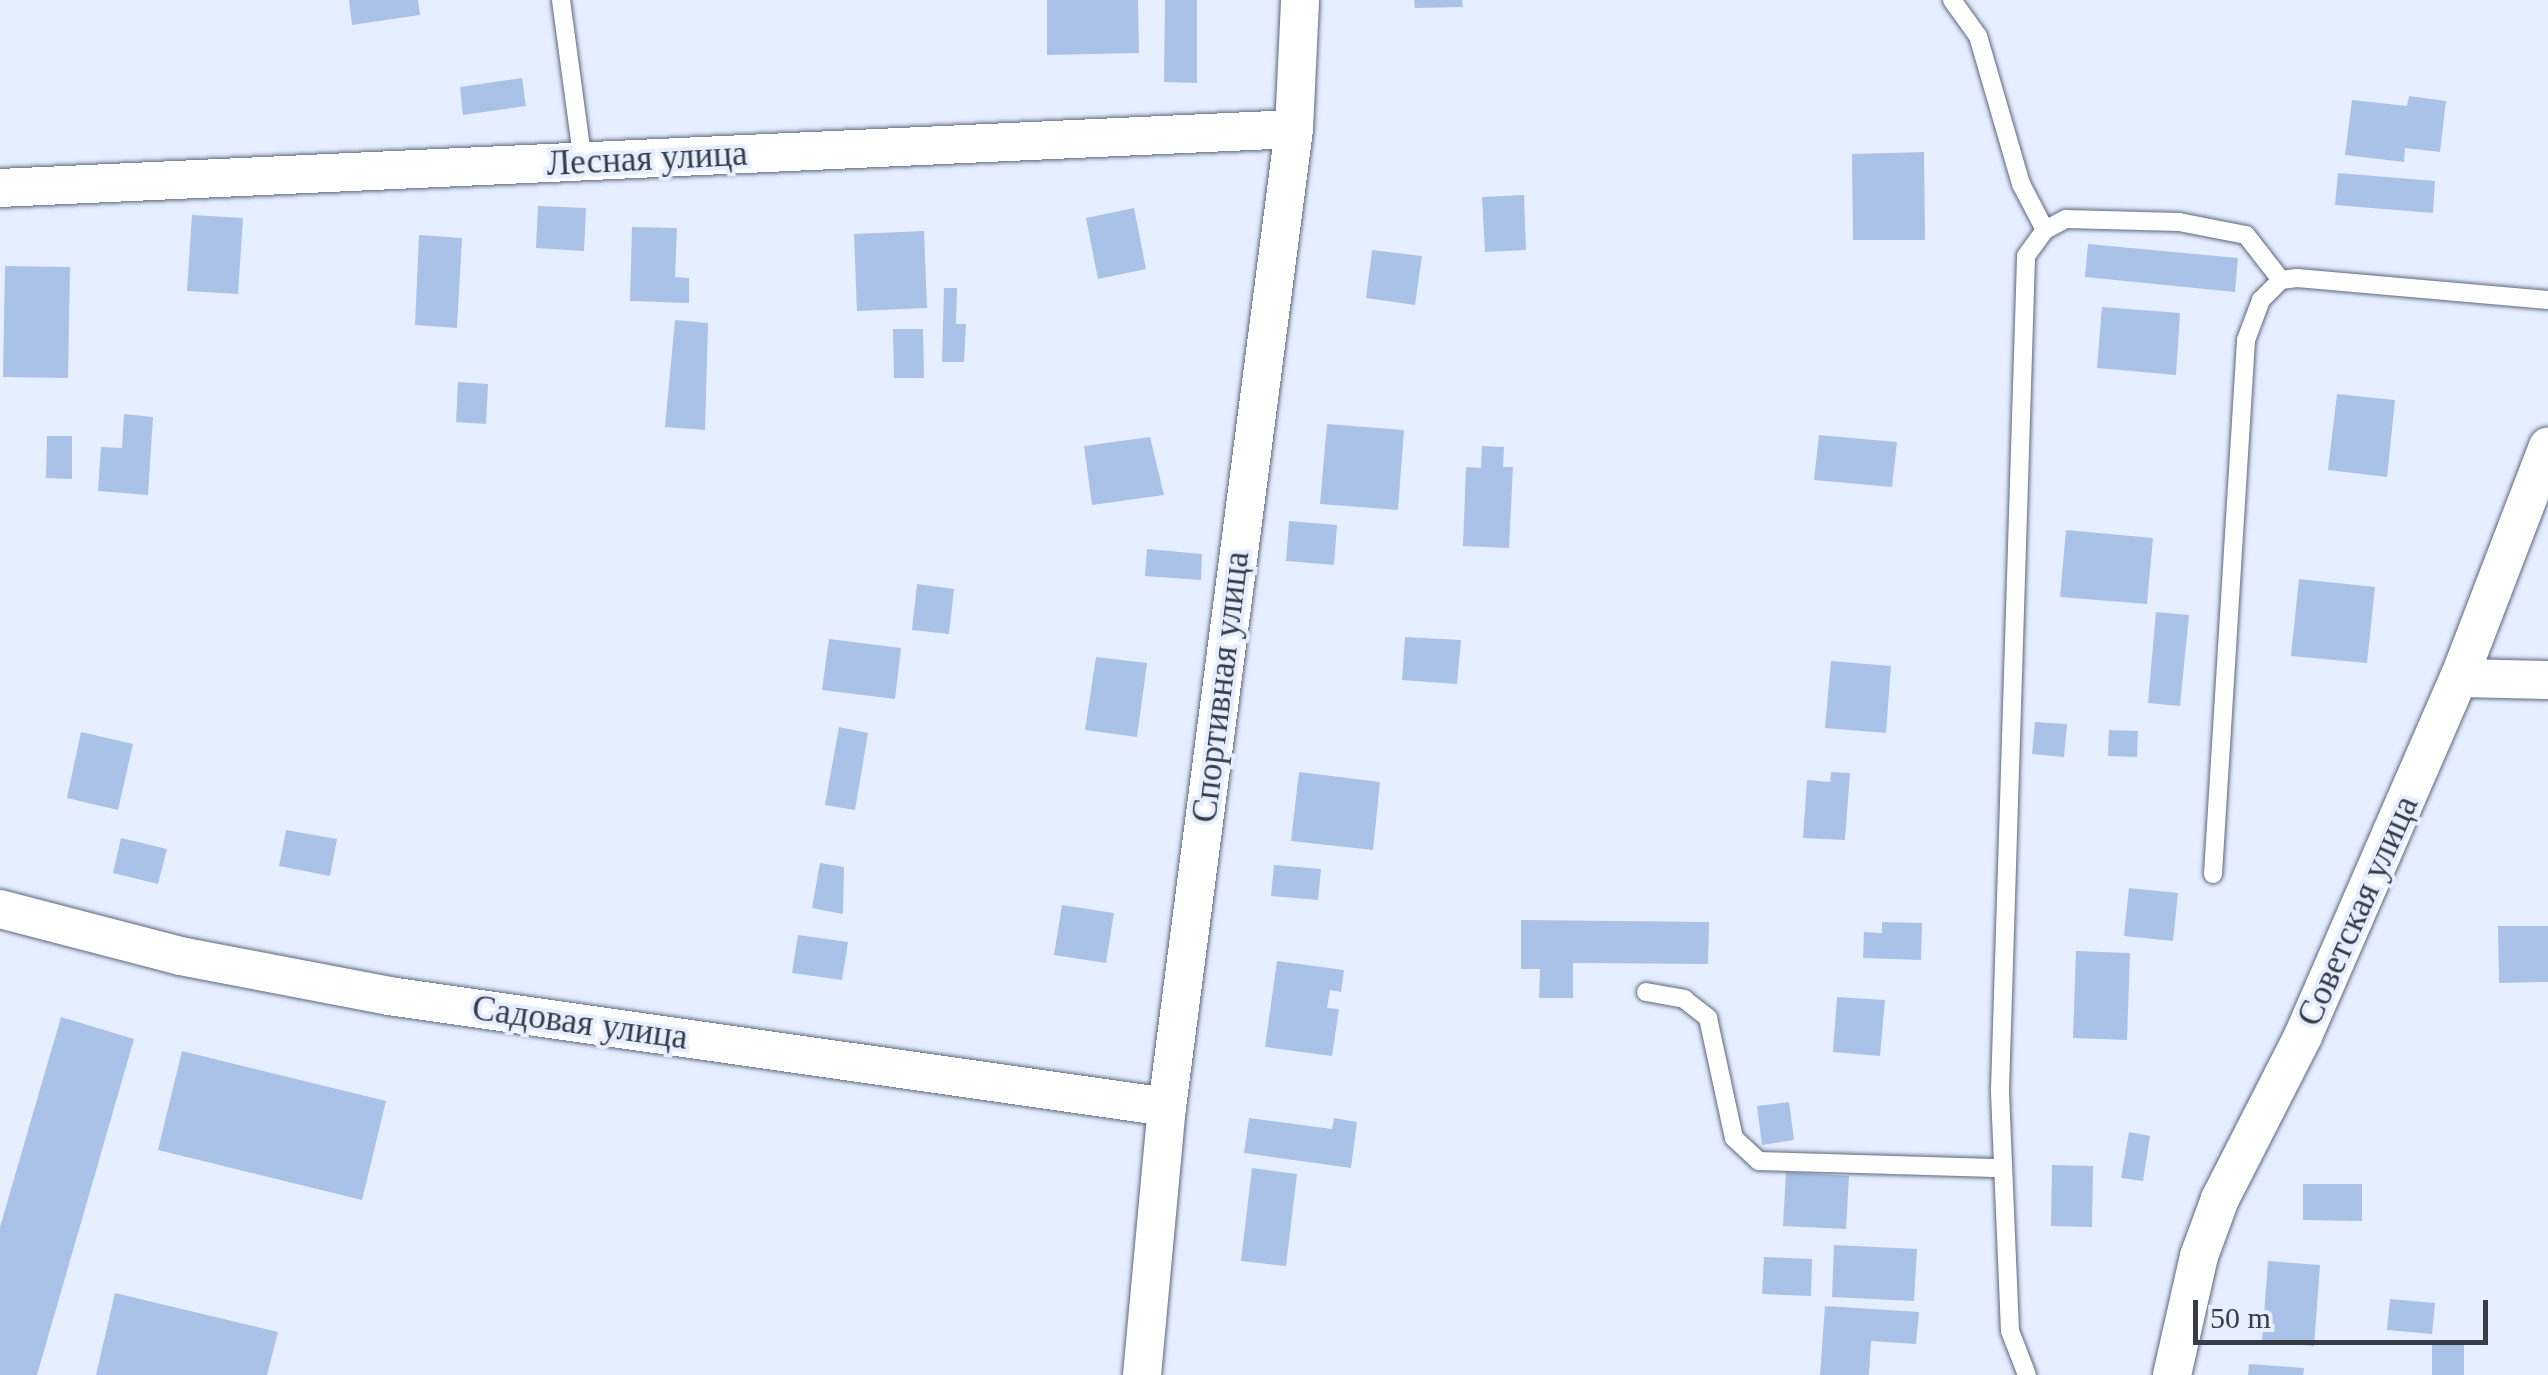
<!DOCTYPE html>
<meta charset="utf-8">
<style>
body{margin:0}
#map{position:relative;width:2548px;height:1375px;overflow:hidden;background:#e6efff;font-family:"Times New Roman",serif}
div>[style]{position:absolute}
.building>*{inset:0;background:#abc2e8}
.roads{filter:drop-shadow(0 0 2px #5a687e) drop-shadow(0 0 2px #5a687e)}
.lane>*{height:18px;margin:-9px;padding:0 9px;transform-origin:9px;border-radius:9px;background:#fff}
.street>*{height:38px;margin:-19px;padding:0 19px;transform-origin:19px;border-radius:19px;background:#fff}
span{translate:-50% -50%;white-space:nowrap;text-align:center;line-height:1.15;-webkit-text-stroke:8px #e6efff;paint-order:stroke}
.street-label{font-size:35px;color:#373d47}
.scale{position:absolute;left:2193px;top:1300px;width:295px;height:45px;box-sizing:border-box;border:5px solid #373d47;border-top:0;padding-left:12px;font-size:30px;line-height:35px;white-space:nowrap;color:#373d47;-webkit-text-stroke:8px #e6efff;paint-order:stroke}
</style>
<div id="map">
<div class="building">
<i style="clip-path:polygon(349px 0,418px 0,420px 15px,352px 25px)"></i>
<i style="clip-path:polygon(1047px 0,1138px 0,1139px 53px,1047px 55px)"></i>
<i style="clip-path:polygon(1165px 0,1197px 0,1197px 83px,1164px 82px)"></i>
<i style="clip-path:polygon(1414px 0,1462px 0,1463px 7px,1415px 8px)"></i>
<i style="clip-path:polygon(522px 78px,526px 106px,463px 115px,460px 87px)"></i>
<i style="clip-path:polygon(2409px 96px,2446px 101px,2440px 152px,2405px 148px,2404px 162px,2345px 155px,2352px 100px,2407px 106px)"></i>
<i style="clip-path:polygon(1924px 152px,1925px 240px,1853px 240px,1852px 154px)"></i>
<i style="clip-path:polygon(2338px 173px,2435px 181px,2433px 213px,2335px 205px)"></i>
<i style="clip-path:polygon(1524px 195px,1526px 250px,1485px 252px,1482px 197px)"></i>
<i style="clip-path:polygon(538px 206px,586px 208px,584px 251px,536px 248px)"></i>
<i style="clip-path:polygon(1134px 208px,1146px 269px,1098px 279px,1086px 218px)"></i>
<i style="clip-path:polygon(192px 215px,243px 218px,238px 294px,187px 291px)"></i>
<i style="clip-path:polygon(632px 227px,677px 228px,675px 277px,689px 278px,689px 303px,630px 301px)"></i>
<i style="clip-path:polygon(924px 231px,927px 308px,857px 311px,854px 234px)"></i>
<i style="clip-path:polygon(419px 235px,462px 238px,457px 328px,415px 325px)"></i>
<i style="clip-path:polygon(2088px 244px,2238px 258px,2235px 292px,2085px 277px)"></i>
<i style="clip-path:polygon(1372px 250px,1422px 256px,1415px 305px,1366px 298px)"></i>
<i style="clip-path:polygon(5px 266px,70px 267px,68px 378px,3px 377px)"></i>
<i style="clip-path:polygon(944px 288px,957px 288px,956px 324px,966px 324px,964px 362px,942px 362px)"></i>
<i style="clip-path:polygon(2102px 307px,2180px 313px,2176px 375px,2097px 368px)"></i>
<i style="clip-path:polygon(675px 320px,708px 323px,705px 430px,665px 427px)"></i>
<i style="clip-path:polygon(893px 329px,923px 329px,924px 378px,894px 378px)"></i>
<i style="clip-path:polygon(458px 382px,488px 384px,486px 424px,456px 422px)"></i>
<i style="clip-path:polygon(2337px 394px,2395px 400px,2387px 477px,2328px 470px)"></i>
<i style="clip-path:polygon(124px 414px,153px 417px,148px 495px,98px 491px,101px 447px,122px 448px)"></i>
<i style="clip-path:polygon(1327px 424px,1404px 430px,1398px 510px,1320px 504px)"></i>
<i style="clip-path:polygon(1819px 435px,1897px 442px,1892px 487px,1814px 480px)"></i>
<i style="clip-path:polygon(47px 436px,72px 436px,72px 479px,46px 478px)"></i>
<i style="clip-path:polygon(1150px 437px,1164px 495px,1092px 505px,1084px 446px)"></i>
<i style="clip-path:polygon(1482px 446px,1504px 447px,1503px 467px,1513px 467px,1509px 548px,1463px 546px,1466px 467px,1481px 468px)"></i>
<i style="clip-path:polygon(1289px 521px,1337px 525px,1334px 565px,1286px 561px)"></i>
<i style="clip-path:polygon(2066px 530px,2153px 538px,2147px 604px,2060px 597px)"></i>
<i style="clip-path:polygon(1147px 549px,1202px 554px,1201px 580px,1145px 576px)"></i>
<i style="clip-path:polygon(2299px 579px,2375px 587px,2367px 663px,2291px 656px)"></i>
<i style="clip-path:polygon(917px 584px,954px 589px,949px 634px,912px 630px)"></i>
<i style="clip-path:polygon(2156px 612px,2189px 615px,2180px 706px,2148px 703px)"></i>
<i style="clip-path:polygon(1405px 637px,1461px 640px,1457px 684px,1402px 680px)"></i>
<i style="clip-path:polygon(829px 639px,901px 648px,895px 699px,822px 690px)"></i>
<i style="clip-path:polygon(1096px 657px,1147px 663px,1137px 737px,1085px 730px)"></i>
<i style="clip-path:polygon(1831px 661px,1891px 666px,1886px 733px,1825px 728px)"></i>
<i style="clip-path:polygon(2035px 722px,2067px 724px,2064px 757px,2032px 754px)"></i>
<i style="clip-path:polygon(839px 727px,868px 733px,855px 810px,825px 805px)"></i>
<i style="clip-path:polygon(2109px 730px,2138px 731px,2137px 757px,2108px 756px)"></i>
<i style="clip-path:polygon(81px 732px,133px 744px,118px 810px,67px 798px)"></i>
<i style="clip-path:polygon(1299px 772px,1380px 782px,1373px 850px,1291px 841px)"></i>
<i style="clip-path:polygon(1831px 772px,1850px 773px,1845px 840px,1803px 838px,1807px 780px,1830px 782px)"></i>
<i style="clip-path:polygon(286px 830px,337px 839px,330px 876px,279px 866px)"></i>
<i style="clip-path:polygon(121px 838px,167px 849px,158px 884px,113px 873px)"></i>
<i style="clip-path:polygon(820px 863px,844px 867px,843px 914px,812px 908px)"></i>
<i style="clip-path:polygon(1274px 865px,1321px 869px,1318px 900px,1271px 896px)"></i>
<i style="clip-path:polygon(2129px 888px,2178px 893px,2173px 941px,2124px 936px)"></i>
<i style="clip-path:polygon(1062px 905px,1114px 913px,1106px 963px,1054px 955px)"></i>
<i style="clip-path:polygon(1521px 920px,1709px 922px,1708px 964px,1573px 963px,1573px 998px,1539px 998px,1540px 969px,1521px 969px)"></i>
<i style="clip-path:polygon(1882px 922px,1922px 923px,1921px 960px,1863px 958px,1864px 932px,1882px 933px)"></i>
<i style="clip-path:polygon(2498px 926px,2548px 926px,2548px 982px,2499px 983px)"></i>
<i style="clip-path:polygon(798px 935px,848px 942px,842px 980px,792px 973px)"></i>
<i style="clip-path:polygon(2076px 951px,2130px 953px,2127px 1040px,2073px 1038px)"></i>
<i style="clip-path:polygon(1277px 961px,1344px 970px,1341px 992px,1330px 990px,1327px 1008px,1339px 1009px,1332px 1056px,1265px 1047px)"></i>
<i style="clip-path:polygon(1837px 997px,1885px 1000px,1880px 1056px,1833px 1052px)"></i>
<i style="clip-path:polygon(61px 1017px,134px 1039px,37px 1375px,0 1375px,0 1227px)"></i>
<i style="clip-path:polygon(182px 1051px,386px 1101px,362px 1200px,158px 1150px)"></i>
<i style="clip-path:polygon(1789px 1102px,1794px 1140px,1762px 1145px,1757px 1106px)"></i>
<i style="clip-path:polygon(1249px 1118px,1332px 1129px,1334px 1118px,1357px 1122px,1351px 1168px,1244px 1153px)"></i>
<i style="clip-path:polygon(2129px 1132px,2150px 1136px,2143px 1181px,2121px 1178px)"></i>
<i style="clip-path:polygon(2052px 1165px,2093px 1166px,2092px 1227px,2051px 1226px)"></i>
<i style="clip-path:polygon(1252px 1168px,1297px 1174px,1286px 1266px,1241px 1261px)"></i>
<i style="clip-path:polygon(1786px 1172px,1849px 1176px,1846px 1229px,1783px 1226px)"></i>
<i style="clip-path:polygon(2303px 1184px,2362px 1184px,2362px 1221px,2303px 1220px)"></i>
<i style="clip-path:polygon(1834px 1245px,1917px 1249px,1914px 1301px,1832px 1297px)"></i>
<i style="clip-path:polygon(1764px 1257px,1812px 1259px,1811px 1296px,1762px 1294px)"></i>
<i style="clip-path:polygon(2268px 1261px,2320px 1265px,2314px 1346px,2262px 1342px)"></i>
<i style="clip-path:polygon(115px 1293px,278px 1332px,267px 1375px,96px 1375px)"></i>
<i style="clip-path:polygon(2390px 1299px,2435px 1303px,2432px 1334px,2387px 1330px)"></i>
<i style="clip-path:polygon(1825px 1306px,1919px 1312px,1916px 1344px,1871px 1341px,1869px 1375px,1820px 1375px)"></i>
<i style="clip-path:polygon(2432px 1342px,2464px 1342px,2464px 1375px,2432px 1375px)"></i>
<i style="clip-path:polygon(2249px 1364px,2304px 1368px,2303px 1375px,2248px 1375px)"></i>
</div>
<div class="roads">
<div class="lane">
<i style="left:561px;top:0;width:163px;rotate:82.3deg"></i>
<i style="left:1952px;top:0;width:44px;rotate:54.2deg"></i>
<i style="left:1978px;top:36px;width:154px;rotate:73.8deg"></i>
<i style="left:2021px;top:184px;width:52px;rotate:62.4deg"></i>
<i style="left:2213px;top:874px;width:535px;rotate:-86.46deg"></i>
<i style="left:2246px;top:340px;width:43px;rotate:-69.4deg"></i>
<i style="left:2261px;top:300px;width:28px;rotate:-45deg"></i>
<i style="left:2281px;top:280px;width:16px;rotate:-7deg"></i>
<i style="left:2297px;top:278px;width:252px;rotate:5deg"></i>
<i style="left:1646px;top:992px;width:39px;rotate:10deg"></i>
<i style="left:1684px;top:999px;width:31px;rotate:38deg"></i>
<i style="left:1708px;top:1018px;width:123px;rotate:77.8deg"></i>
<i style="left:1734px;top:1138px;width:34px;rotate:43deg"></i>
<i style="left:1759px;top:1161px;width:243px;rotate:1.7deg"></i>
<i style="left:2027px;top:1375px;width:47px;rotate:-111.1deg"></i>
<i style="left:2010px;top:1331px;width:241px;rotate:-92.4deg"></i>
<i style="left:2000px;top:1090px;width:834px;rotate:-88.21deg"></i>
<i style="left:2026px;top:256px;width:32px;rotate:-54deg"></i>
<i style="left:2045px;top:230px;width:24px;rotate:-28deg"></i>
<i style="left:2066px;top:219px;width:113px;rotate:1.5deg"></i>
<i style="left:2179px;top:222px;width:68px;rotate:11deg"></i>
<i style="left:2246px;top:235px;width:57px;rotate:52.1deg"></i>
</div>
<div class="street">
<i style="left:0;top:188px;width:1295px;rotate:-2.61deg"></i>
<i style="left:2459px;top:678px;width:89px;rotate:1.3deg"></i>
<i style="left:0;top:909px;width:186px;rotate:14.6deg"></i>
<i style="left:180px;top:956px;width:213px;rotate:10.8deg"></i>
<i style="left:389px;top:996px;width:786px;rotate:8.12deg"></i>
<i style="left:1142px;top:1375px;width:269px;rotate:-84.7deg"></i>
<i style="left:1167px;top:1107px;width:986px;rotate:-82.6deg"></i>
<i style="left:1294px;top:129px;width:129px;rotate:-87.3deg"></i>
<i style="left:2172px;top:1375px;width:122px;rotate:-77.2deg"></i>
<i style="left:2199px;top:1256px;width:61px;rotate:-69.8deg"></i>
<i style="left:2220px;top:1199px;width:183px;rotate:-63deg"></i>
<i style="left:2303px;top:1036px;width:391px;rotate:-66.5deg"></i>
<i style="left:2459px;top:678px;width:248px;rotate:-69deg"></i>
</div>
</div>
<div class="street-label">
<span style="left:647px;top:159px;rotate:-3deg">Лесная улица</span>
<span style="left:1221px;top:687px;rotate:-83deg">Спортивная улица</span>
<span style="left:2358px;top:911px;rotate:-66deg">Советская улица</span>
<span style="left:580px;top:1023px;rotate:8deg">Садовая улица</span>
</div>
<div class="scale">50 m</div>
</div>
